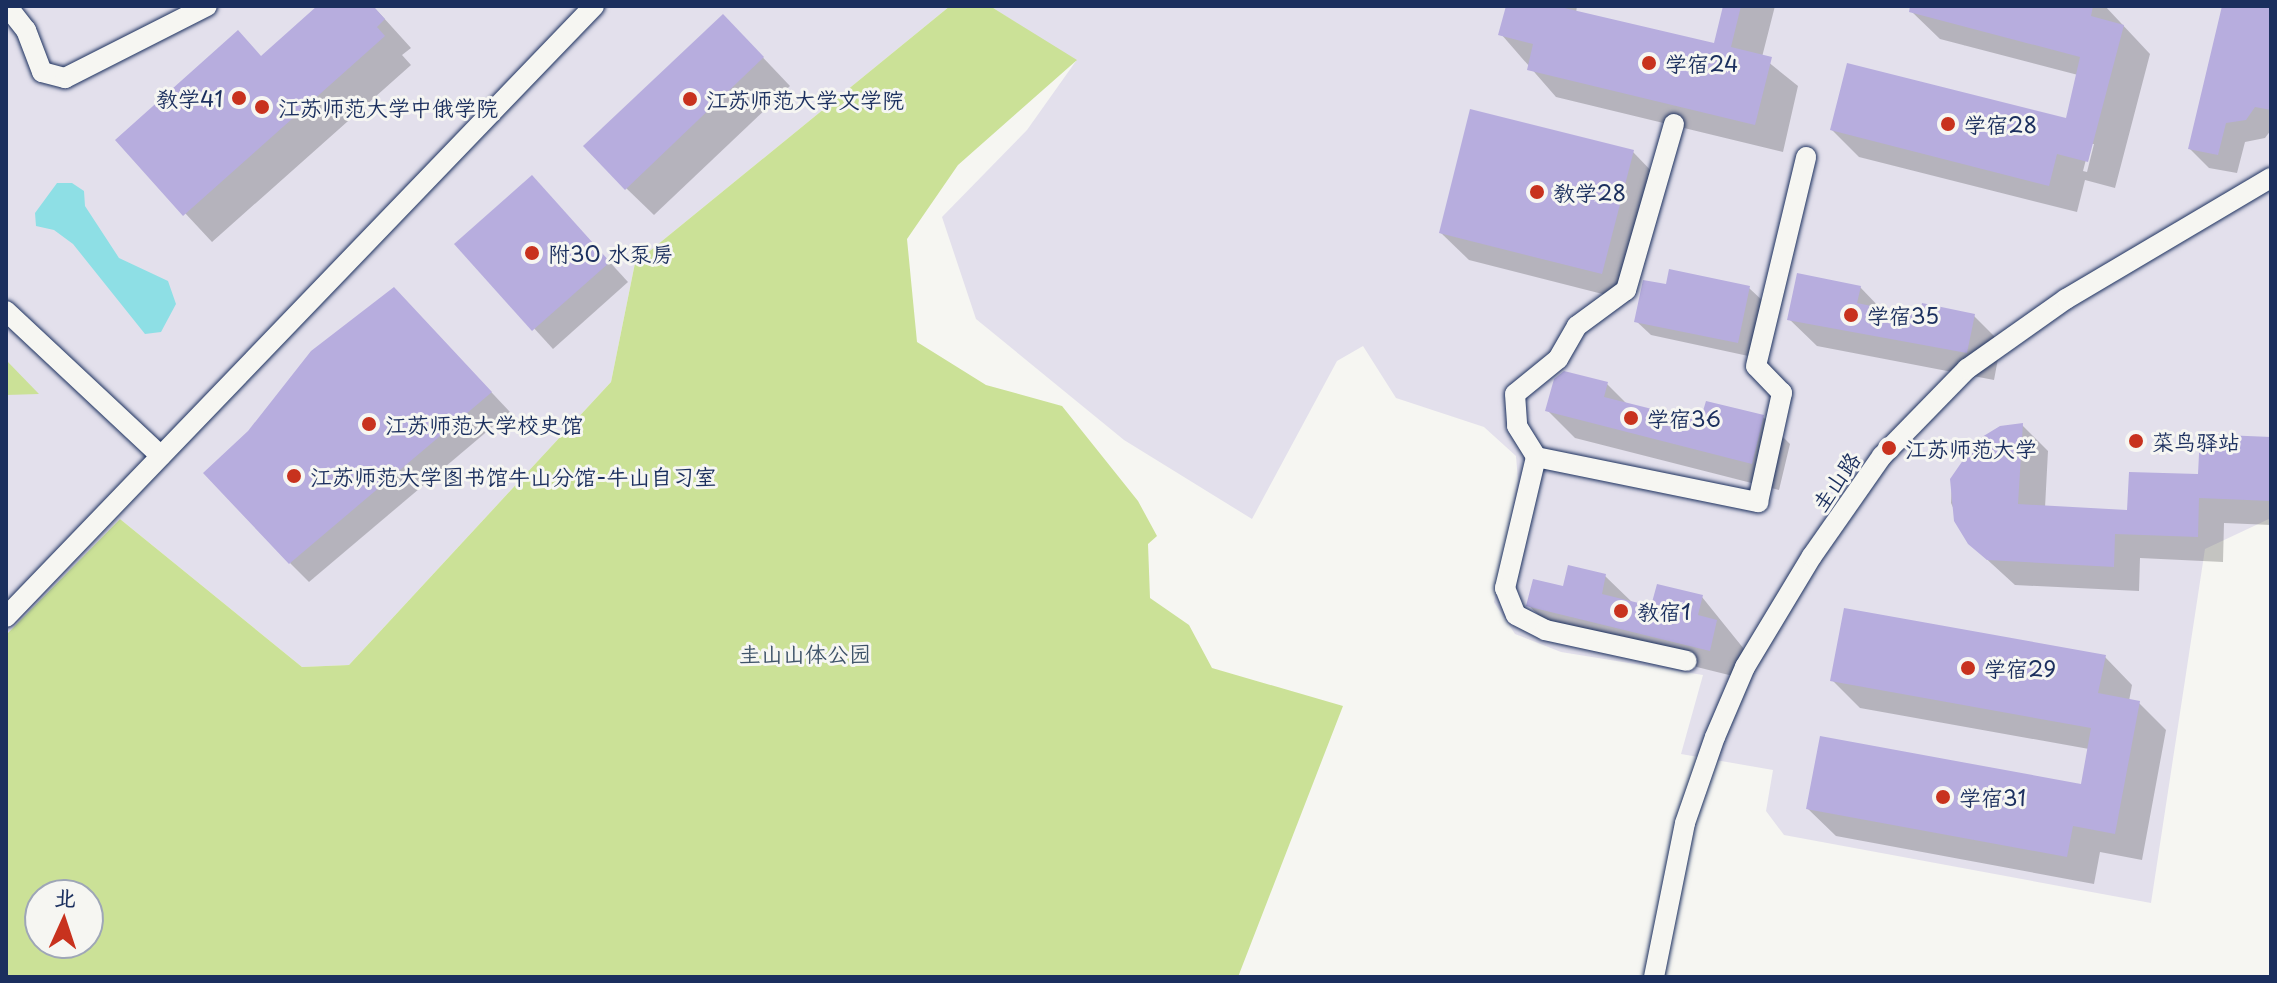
<!DOCTYPE html>
<meta charset="utf-8">
<style>
body{margin:0}
#map{position:relative;width:2277px;height:983px;overflow:hidden;background:#f6f6f2;font-family:"Playpen Sans","LXGW WenKai TC",sans-serif}
div>[style]{position:absolute}
.built>*{inset:0;background:#e3e0ec}
.green>*{inset:0;background:#cbe197}
.water>*{inset:0;background:#8edfe5}
.shadow>*{inset:0;background:#0003}
.building>*{inset:0;background:#b7adde}
.roads{filter:drop-shadow(0 0 2px #1b2f5e) drop-shadow(0 0 2px #1b2f5e)}
.street>*{height:20px;margin:-10px;padding:0 10px;transform-origin:10px;border-radius:10px;background:#f6f6f2}
.dots>*{width:22px;height:22px;translate:-50% -50%;box-sizing:border-box;border:4px solid #f6f6f2;border-radius:50%}
span{translate:-50% -50%;white-space:nowrap;text-align:center;line-height:1.15;-webkit-text-stroke:6px #f6f6f2;paint-order:stroke}
.poi-label{font-size:22px;color:#1b2f5e}
.left{translate:0 -50%;text-align:left}
.right{translate:-100% -50%;text-align:right}
.street-label{font-size:22px;color:#1b2f5e}
.park-label{font-size:22px;color:#3e5369}
.frame{position:absolute;inset:0;border:8px solid #1b2f5e;pointer-events:none}
.north{position:absolute;left:24px;top:879px;width:80px;height:80px;box-sizing:border-box;background:#f6f6f2;border:2px solid #9ea6b7;border-radius:50%;rotate:3deg;font-size:22px;font-weight:700;line-height:32px;text-align:center;color:#1b2f5e}
.north::after{content:'';display:block;margin:auto;width:28px;height:36px;background:#c8321e;clip-path:polygon(50% 0,100% 100%,50% 72%,0 100%)}
</style>
<div id="map">
<div class="built">
<i style="clip-path:polygon(6px 6px,950px 6px,635px 263px,611px 382px,349px 665px,302px 667px,120px 519px,6px 635px)"></i>
<i style="clip-path:polygon(990px 6px,2271px 6px,2271px 518px,2205px 549px,2151px 903px,1784px 835px,1766px 811px,1773px 770px,1681px 754px,1703px 675px,1561px 652px,1515px 634px,1494px 602px,1518px 481px,1516px 456px,1484px 427px,1396px 398px,1363px 346px,1337px 361px,1252px 519px,1124px 440px,976px 319px,942px 217px,1027px 130px,1076px 61px)"></i>
</div>
<div class="green">
<i style="clip-path:polygon(evenodd,950px 6px,990px 6px,1077px 60px,958px 165px,907px 239px,917px 342px,986px 385px,1062px 406px,1138px 501px,1157px 536px,1148px 544px,1150px 598px,1189px 625px,1212px 668px,1343px 706px,1238px 977px,6px 977px,6px 635px,120px 519px,302px 667px,349px 665px,611px 382px,635px 263px,950px 6px,40px 895px,88px 895px,88px 943px,40px 943px,40px 895px)"></i>
<i style="clip-path:polygon(6px 360px,39px 394px,6px 395px)"></i>
</div>
<div class="water">
<i style="clip-path:polygon(57px 183px,72px 183px,84px 191px,85px 206px,119px 258px,168px 281px,176px 304px,161px 332px,145px 334px,73px 244px,54px 230px,36px 226px,35px 213px)"></i>
</div>
<div class="shadow">
<i style="clip-path:polygon(320px 6px,373px 6px,411px 48px,402px 55px,411px 65px,212px 242px,117px 140px,262px 57px)"></i>
<i style="clip-path:polygon(1508px 6px,1577px 6px,1576px 13px,1715px 46px,1725px 6px,1775px 6px,1762px 57px,1798px 86px,1783px 152px,1556px 97px,1501px 34px)"></i>
<i style="clip-path:polygon(evenodd,1914px 6px,2105px 6px,2150px 54px,2115px 188px,2085px 180px,2077px 212px,1859px 157px,1832px 130px,2068px 121px,2078px 75px,1940px 39px,1912px 12px,1914px 6px,2090px 144px,2094px 144px,2087px 172px,2083px 171px,2090px 144px)"></i>
<i style="clip-path:polygon(2224px 6px,2271px 6px,2271px 130px,2265px 138px,2245px 142px,2237px 173px,2209px 168px,2190px 149px)"></i>
<i style="clip-path:polygon(750px 44px,790px 86px,654px 215px,626px 188px)"></i>
<i style="clip-path:polygon(1633px 152px,1660px 180px,1630px 301px,1469px 260px,1441px 233px)"></i>
<i style="clip-path:polygon(532px 177px,628px 282px,553px 349px,457px 244px)"></i>
<i style="clip-path:polygon(1667px 287px,1749px 288px,1764px 302px,1753px 357px,1651px 335px,1636px 321px)"></i>
<i style="clip-path:polygon(1860px 287px,1883px 311px,1920px 319px,1974px 316px,2001px 343px,1994px 380px,1817px 346px,1789px 319px)"></i>
<i style="clip-path:polygon(413px 309px,510px 412px,309px 582px,290px 563px)"></i>
<i style="clip-path:polygon(1607px 384px,1628px 405px,1702px 424px,1763px 417px,1790px 444px,1779px 490px,1575px 438px,1548px 411px)"></i>
<i style="clip-path:polygon(2022px 425px,2048px 451px,2045px 508px,2129px 512px,2271px 439px,2271px 525px,2224px 523px,2223px 562px,2140px 558px,2139px 591px,2015px 585px,1969px 543px,1951px 503px,1952px 480px,1978px 441px)"></i>
<i style="clip-path:polygon(1605px 576px,1634px 604px,1653px 609px,1702px 597px,1744px 649px,1737px 677px,1556px 632px,1528px 605px)"></i>
<i style="clip-path:polygon(2105px 657px,2132px 685px,2129px 701px,2139px 703px,2166px 730px,2142px 860px,2100px 852px,2094px 884px,1836px 836px,1808px 809px,2082px 787px,2089px 749px,1860px 708px,1833px 681px)"></i>
</div>
<div class="building">
<i style="clip-path:polygon(317px 6px,373px 6px,385px 19px,377px 27px,385px 36px,183px 216px,115px 140px,238px 30px,261px 56px)"></i>
<i style="clip-path:polygon(1506px 6px,1556px 6px,1714px 43px,1723px 6px,1741px 6px,1731px 47px,1772px 57px,1755px 125px,1527px 70px,1533px 44px,1498px 35px)"></i>
<i style="clip-path:polygon(1910px 6px,2093px 6px,2091px 16px,2124px 25px,2088px 162px,2057px 154px,2049px 186px,1830px 130px,1847px 63px,2066px 118px,2080px 57px,1909px 12px)"></i>
<i style="clip-path:polygon(2222px 6px,2271px 6px,2271px 110px,2255px 107px,2246px 120px,2226px 123px,2218px 155px,2188px 149px)"></i>
<i style="clip-path:polygon(723px 14px,764px 57px,625px 190px,583px 146px)"></i>
<i style="clip-path:polygon(1470px 109px,1634px 150px,1602px 274px,1439px 233px)"></i>
<i style="clip-path:polygon(532px 175px,610px 262px,532px 331px,454px 244px)"></i>
<i style="clip-path:polygon(1669px 269px,1750px 286px,1738px 343px,1634px 322px,1643px 280px,1666px 284px)"></i>
<i style="clip-path:polygon(1797px 273px,1861px 286px,1857px 303px,1919px 316px,1922px 303px,1975px 314px,1967px 353px,1787px 320px)"></i>
<i style="clip-path:polygon(394px 287px,492px 392px,289px 564px,203px 473px,248px 431px,311px 351px)"></i>
<i style="clip-path:polygon(1564px 371px,1608px 382px,1604px 397px,1700px 421px,1706px 401px,1764px 415px,1752px 464px,1545px 411px,1554px 379px)"></i>
<i style="clip-path:polygon(2023px 423px,2018px 504px,2127px 510px,2129px 472px,2198px 474px,2200px 434px,2271px 437px,2271px 501px,2199px 498px,2198px 537px,2115px 534px,2114px 567px,1987px 560px,1968px 544px,1954px 521px,1950px 479px,1977px 440px,2000px 426px)"></i>
<i style="clip-path:polygon(1568px 565px,1606px 574px,1602px 594px,1651px 606px,1657px 584px,1703px 595px,1698px 615px,1717px 620px,1710px 651px,1526px 606px,1533px 579px,1563px 586px)"></i>
<i style="clip-path:polygon(1844px 608px,2106px 655px,2098px 693px,2140px 701px,2115px 834px,2073px 826px,2067px 857px,1806px 809px,1820px 736px,2081px 784px,2091px 728px,1830px 681px)"></i>
</div>
<div class="roads">
<div class="street">
<i style="left:7px;top:6px;width:31px;rotate:52deg"></i>
<i style="left:26px;top:30px;width:45px;rotate:69.1deg"></i>
<i style="left:42px;top:72px;width:24px;rotate:15deg"></i>
<i style="left:65px;top:78px;width:159px;rotate:-26.9deg"></i>
<i style="left:1674px;top:124px;width:173px;rotate:106.1deg"></i>
<i style="left:1626px;top:290px;width:61px;rotate:143.7deg"></i>
<i style="left:1577px;top:326px;width:38px;rotate:120deg"></i>
<i style="left:1558px;top:359px;width:55px;rotate:140.9deg"></i>
<i style="left:1515px;top:394px;width:32px;rotate:86deg"></i>
<i style="left:1517px;top:426px;width:36px;rotate:58deg"></i>
<i style="left:1536px;top:457px;width:227px;rotate:11.5deg"></i>
<i style="left:1758px;top:502px;width:112px;rotate:-77.6deg"></i>
<i style="left:1782px;top:393px;width:37px;rotate:-134deg"></i>
<i style="left:1756px;top:366px;width:215px;rotate:-76.5deg"></i>
<i style="left:6px;top:311px;width:212px;rotate:43.1deg"></i>
<i style="left:1536px;top:457px;width:135px;rotate:103.3deg"></i>
<i style="left:1505px;top:588px;width:29px;rotate:68deg"></i>
<i style="left:1516px;top:615px;width:33px;rotate:27deg"></i>
<i style="left:1545px;top:630px;width:145px;rotate:12.3deg"></i>
<i style="left:6px;top:617px;width:848px;rotate:-46.1deg"></i>
<i style="left:1654px;top:977px;width:157px;rotate:-78.6deg"></i>
<i style="left:1685px;top:823px;width:91px;rotate:-70.8deg"></i>
<i style="left:1715px;top:737px;width:76px;rotate:-66.8deg"></i>
<i style="left:1745px;top:667px;width:130px;rotate:-58.9deg"></i>
<i style="left:1812px;top:556px;width:122px;rotate:-55deg"></i>
<i style="left:1882px;top:456px;width:122px;rotate:-45.7deg"></i>
<i style="left:1967px;top:369px;width:121px;rotate:-35.3deg"></i>
<i style="left:2066px;top:299px;width:238px;rotate:-30.6deg"></i>
</div>
</div>
<div class="dots">
<i style="left:1649px;top:63px;background:#c8321e"></i>
<i style="left:239px;top:98px;background:#c8321e"></i>
<i style="left:690px;top:99px;background:#c8321e"></i>
<i style="left:262px;top:107px;background:#c8321e"></i>
<i style="left:1948px;top:124px;background:#c8321e"></i>
<i style="left:1537px;top:192px;background:#c8321e"></i>
<i style="left:532px;top:253px;background:#c8321e"></i>
<i style="left:1851px;top:315px;background:#c8321e"></i>
<i style="left:1631px;top:418px;background:#c8321e"></i>
<i style="left:369px;top:424px;background:#c8321e"></i>
<i style="left:2136px;top:441px;background:#c8321e"></i>
<i style="left:1889px;top:448px;background:#c8321e"></i>
<i style="left:294px;top:476px;background:#c8321e"></i>
<i style="left:1621px;top:611px;background:#c8321e"></i>
<i style="left:1968px;top:668px;background:#c8321e"></i>
<i style="left:1943px;top:797px;background:#c8321e"></i>
</div>
<div class="poi-label">
<span class="left" style="left:1665px;top:63px">学宿24</span>
<span class="right" style="left:223px;top:98px">教学41</span>
<span class="left" style="left:706px;top:99px">江苏师范大学文学院</span>
<span class="left" style="left:278px;top:107px">江苏师范大学中俄学院</span>
<span class="left" style="left:1964px;top:124px">学宿28</span>
<span class="left" style="left:1553px;top:192px">教学28</span>
<span class="left" style="left:548px;top:253px">附30 水泵房</span>
<span class="left" style="left:1867px;top:315px">学宿35</span>
<span class="left" style="left:1647px;top:418px">学宿36</span>
<span class="left" style="left:385px;top:424px">江苏师范大学校史馆</span>
<span class="left" style="left:2152px;top:441px">菜鸟驿站</span>
<span class="left" style="left:1905px;top:448px">江苏师范大学</span>
<span class="left" style="left:310px;top:476px">江苏师范大学图书馆牛山分馆-牛山自习室</span>
<span class="left" style="left:1637px;top:611px">教宿1</span>
<span class="left" style="left:1984px;top:668px">学宿29</span>
<span class="left" style="left:1959px;top:797px">学宿31</span>
</div>
<div class="street-label">
<span style="left:1835px;top:481px;rotate:-55deg">圭山路</span>
</div>
<div class="park-label">
<span style="left:805px;top:653px">圭山山体公园</span>
</div>
<div class="frame"></div>
<div class="north">北</div>
</div>
